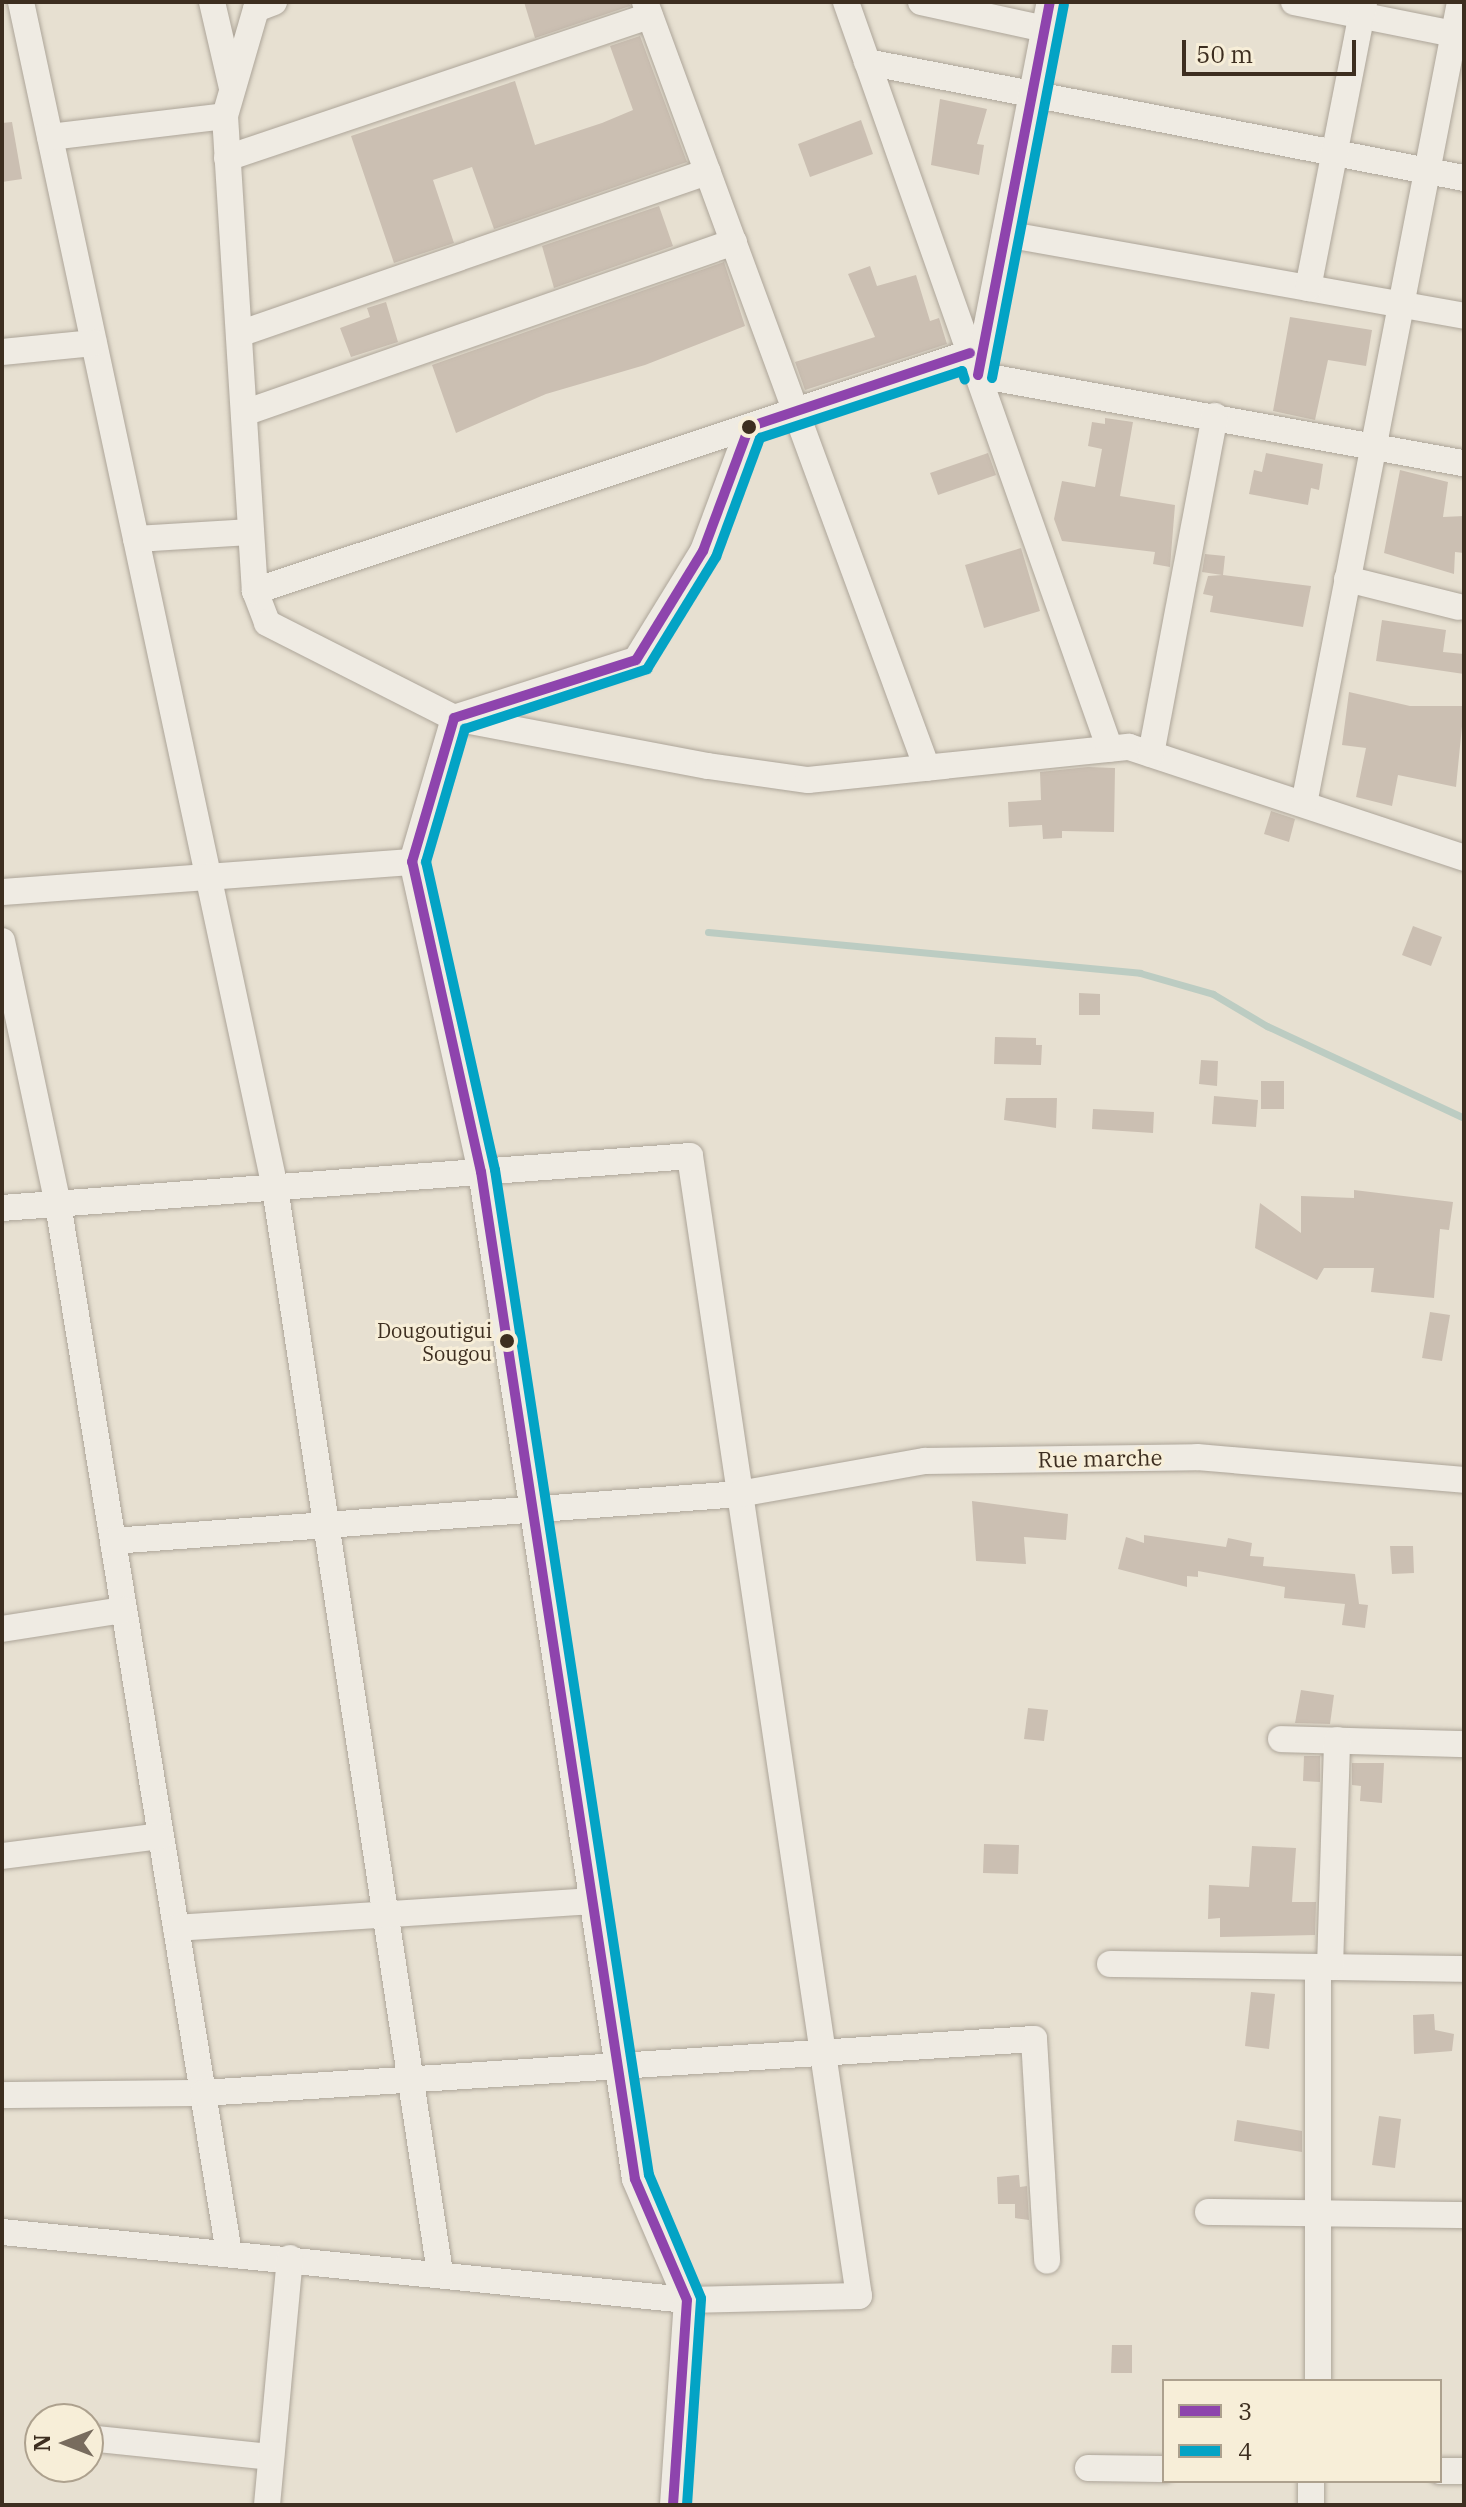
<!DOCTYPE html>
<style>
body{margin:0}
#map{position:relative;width:1466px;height:2507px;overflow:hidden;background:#e7e0d1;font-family:"IBM Plex Serif",serif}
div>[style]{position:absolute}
.stream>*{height:7px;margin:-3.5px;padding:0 3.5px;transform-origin:3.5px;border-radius:3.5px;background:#bcccc2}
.building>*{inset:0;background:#cbbfb2}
.roads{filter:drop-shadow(0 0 2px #ada599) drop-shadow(0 0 2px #ada599)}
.minor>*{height:26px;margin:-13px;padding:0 13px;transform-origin:13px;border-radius:13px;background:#efebe3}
.bus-1>*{height:10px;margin:-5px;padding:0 5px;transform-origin:5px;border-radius:5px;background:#8e44ad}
.bus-2>*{height:10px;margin:-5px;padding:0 5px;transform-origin:5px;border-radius:5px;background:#03a3c5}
.dots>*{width:22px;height:22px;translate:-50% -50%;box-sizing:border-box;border:4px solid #f7eed8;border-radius:50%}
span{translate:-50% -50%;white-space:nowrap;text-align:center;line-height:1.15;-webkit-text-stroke:6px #f7eed8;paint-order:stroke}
.bus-label{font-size:20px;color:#3d2e20}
.right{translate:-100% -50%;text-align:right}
.street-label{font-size:22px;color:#3d2e20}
.frame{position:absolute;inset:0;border:4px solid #3d2e20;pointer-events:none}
.legend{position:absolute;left:1162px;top:2379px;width:280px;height:104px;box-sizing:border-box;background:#f7eed8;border:2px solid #ada18e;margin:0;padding:10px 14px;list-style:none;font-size:24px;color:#3d2e20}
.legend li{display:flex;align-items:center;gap:16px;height:40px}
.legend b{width:40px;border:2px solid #ada18e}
.north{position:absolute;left:24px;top:2403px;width:80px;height:80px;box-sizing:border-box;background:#f7eed8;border:2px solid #ada18e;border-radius:50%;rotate:270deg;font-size:22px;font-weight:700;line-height:32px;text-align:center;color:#3d2e20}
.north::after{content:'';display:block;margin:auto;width:28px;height:36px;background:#786c5e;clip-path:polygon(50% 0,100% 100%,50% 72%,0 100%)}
.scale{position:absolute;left:1182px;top:40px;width:174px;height:36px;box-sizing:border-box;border:4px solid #3d2e20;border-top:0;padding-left:10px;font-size:24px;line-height:28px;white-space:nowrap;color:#3d2e20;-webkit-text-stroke:6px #f7eed8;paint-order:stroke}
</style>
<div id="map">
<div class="stream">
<i style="left:708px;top:932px;width:434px;rotate:5.4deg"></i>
<i style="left:1140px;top:973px;width:76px;rotate:16deg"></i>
<i style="left:1213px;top:994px;width:63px;rotate:30.7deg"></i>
<i style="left:1267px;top:1026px;width:217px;rotate:25deg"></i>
</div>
<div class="building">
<i style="clip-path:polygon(524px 2px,629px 2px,630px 6px,535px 38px)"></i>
<i style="clip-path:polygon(640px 36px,687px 162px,494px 229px,472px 167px,433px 180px,454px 243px,394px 263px,351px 136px,515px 81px,535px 145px,602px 123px,633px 110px,610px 46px)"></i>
<i style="clip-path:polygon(940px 99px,987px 109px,977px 144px,984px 145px,979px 175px,931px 165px)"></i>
<i style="clip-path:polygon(861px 120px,873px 154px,810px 177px,798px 144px)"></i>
<i style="clip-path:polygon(12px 122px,22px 179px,2px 182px,2px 123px)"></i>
<i style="clip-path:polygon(659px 206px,673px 246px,554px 288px,542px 246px)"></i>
<i style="clip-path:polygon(724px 262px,745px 326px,645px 365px,546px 394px,456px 433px,432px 365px)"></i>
<i style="clip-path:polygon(870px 266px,877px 286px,916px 275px,930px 321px,939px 318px,947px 344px,805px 390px,795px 362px,875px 337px,848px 274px)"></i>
<i style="clip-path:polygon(386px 302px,398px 342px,351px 357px,340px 328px,370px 317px,367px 308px)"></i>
<i style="clip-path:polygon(1290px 317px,1372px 330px,1366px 366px,1328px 360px,1315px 420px,1273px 411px)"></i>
<i style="clip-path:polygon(1105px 418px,1133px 422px,1120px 496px,1175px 505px,1170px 567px,1153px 564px,1155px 552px,1062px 541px,1054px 519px,1062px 481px,1095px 487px,1102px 449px,1088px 446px,1092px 422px,1105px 424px)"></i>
<i style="clip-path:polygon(988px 453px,996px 475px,938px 495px,930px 473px)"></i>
<i style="clip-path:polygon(1266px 453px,1323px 464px,1319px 490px,1311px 488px,1308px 505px,1249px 494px,1254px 470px,1262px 472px)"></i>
<i style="clip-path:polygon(1400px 470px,1448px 482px,1443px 517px,1464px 516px,1464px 553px,1455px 552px,1454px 574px,1384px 553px)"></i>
<i style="clip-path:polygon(1021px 548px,1040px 611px,984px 628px,965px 565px)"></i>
<i style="clip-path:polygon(1205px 554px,1225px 556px,1223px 575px,1311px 586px,1303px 627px,1210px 612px,1213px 596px,1203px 594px,1208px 576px,1222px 575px,1202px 572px)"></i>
<i style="clip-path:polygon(1382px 620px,1446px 630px,1443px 652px,1464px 654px,1464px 674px,1376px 661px)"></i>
<i style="clip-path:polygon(1349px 692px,1410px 706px,1464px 706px,1456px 787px,1398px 775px,1392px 806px,1356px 797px,1366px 748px,1342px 745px)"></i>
<i style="clip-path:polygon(1088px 767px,1115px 768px,1114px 832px,1062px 831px,1062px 838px,1043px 839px,1042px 825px,1009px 827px,1008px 802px,1041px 800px,1040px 772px)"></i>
<i style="clip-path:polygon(1271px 811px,1295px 819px,1289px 842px,1264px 834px)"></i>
<i style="clip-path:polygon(1413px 926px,1442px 937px,1431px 966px,1402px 955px)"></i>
<i style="clip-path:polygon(1079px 993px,1100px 994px,1100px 1015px,1079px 1015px)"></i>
<i style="clip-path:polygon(995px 1037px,1036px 1038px,1036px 1045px,1042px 1045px,1041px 1065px,994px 1064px)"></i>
<i style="clip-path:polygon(1201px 1060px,1218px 1061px,1217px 1086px,1199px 1084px)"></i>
<i style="clip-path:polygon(1261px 1081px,1284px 1081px,1284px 1109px,1261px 1109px)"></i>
<i style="clip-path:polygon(1214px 1096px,1258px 1100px,1256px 1127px,1212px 1124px)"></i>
<i style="clip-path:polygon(1006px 1098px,1057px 1098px,1056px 1128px,1004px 1120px)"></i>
<i style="clip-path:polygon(1093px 1109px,1154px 1112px,1153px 1133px,1092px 1129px)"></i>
<i style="clip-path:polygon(1354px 1190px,1453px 1202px,1449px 1230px,1440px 1229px,1434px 1298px,1371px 1292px,1374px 1268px,1324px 1268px,1317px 1280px,1255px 1248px,1260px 1203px,1301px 1233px,1301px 1196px,1354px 1198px)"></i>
<i style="clip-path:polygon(1430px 1312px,1450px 1315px,1442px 1361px,1422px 1358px)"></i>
<i style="clip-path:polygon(972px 1501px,1068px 1514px,1066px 1540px,1024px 1537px,1026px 1564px,976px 1561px)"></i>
<i style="clip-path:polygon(1144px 1535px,1226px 1547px,1228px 1538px,1252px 1543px,1250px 1556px,1264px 1557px,1263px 1566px,1355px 1574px,1359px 1604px,1368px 1605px,1365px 1628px,1342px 1625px,1345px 1604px,1284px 1598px,1285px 1587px,1198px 1571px,1198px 1577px,1187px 1576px,1187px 1587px,1118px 1569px,1126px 1537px,1144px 1543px)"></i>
<i style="clip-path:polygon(1390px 1546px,1413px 1546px,1414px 1573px,1392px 1574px)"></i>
<i style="clip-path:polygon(1301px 1690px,1334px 1695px,1330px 1724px,1295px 1723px)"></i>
<i style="clip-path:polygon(1028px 1708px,1048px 1710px,1044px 1741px,1024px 1739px)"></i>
<i style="clip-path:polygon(1304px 1756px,1320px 1756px,1320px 1782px,1303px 1781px)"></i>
<i style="clip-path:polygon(1352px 1763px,1384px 1763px,1382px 1803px,1360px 1801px,1361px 1786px,1352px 1785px)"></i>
<i style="clip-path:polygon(984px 1844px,1019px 1845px,1018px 1874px,983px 1873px)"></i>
<i style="clip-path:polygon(1252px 1846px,1296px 1848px,1292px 1902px,1316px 1902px,1315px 1935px,1220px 1937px,1220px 1918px,1208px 1919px,1209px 1885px,1249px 1887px)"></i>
<i style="clip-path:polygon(1251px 1992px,1275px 1994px,1269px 2049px,1245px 2046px)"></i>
<i style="clip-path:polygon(1434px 2014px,1435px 2030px,1454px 2034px,1452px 2051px,1414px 2054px,1413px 2015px)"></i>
<i style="clip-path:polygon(1379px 2116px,1401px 2119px,1395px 2168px,1372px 2165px)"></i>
<i style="clip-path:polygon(1237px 2120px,1302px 2131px,1302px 2152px,1234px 2141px)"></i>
<i style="clip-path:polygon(1019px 2175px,1020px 2187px,1027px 2186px,1029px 2220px,1015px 2218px,1015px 2204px,998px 2204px,997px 2177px)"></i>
<i style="clip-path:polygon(1112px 2345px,1132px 2345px,1132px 2373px,1111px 2373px)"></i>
</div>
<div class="roads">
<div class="minor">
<i style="left:21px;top:2px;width:1213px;rotate:77.91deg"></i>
<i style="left:275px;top:1188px;width:1096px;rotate:81.35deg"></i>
<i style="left:212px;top:2px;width:88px;rotate:76.9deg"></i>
<i style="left:274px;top:2px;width:19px;rotate:159deg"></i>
<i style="left:256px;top:9px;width:111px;rotate:106.2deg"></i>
<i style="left:225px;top:116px;width:476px;rotate:86.4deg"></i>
<i style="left:255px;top:591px;width:34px;rotate:69deg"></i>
<i style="left:267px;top:623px;width:210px;rotate:26.9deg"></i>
<i style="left:454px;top:718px;width:258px;rotate:10.7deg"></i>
<i style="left:708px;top:766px;width:101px;rotate:8deg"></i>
<i style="left:808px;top:780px;width:323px;rotate:-5.9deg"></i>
<i style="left:1129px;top:747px;width:353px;rotate:18.3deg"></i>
<i style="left:645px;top:2px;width:816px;rotate:69.79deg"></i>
<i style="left:846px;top:2px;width:792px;rotate:70.54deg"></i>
<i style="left:921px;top:2px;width:127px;rotate:12.3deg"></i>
<i style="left:1294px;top:2px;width:173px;rotate:11.3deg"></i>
<i style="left:867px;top:62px;width:608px;rotate:11deg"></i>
<i style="left:50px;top:137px;width:176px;rotate:-6.8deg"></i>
<i style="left:227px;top:158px;width:446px;rotate:-18.6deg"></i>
<i style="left:1005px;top:234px;width:466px;rotate:10.1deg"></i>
<i style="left:1308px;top:288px;width:291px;rotate:-78.9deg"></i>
<i style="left:239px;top:334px;width:496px;rotate:-19.1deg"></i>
<i style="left:2px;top:352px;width:92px;rotate:-5.6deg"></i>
<i style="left:978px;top:371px;width:376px;rotate:-79deg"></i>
<i style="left:978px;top:375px;width:494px;rotate:10.3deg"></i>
<i style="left:244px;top:413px;width:519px;rotate:-19.24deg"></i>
<i style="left:136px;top:539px;width:115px;rotate:-3.5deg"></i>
<i style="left:1347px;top:579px;width:115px;rotate:14deg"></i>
<i style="left:255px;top:591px;width:754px;rotate:-18.41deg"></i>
<i style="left:1151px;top:754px;width:344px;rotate:-79.3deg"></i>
<i style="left:1304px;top:804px;width:817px;rotate:-78.99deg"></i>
<i style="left:2px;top:892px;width:411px;rotate:-4.2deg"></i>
<i style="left:2px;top:941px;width:269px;rotate:78deg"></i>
<i style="left:58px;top:1204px;width:1063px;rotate:80.74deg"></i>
<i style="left:2px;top:1208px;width:690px;rotate:-4.32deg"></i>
<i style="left:690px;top:1156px;width:1152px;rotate:81.57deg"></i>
<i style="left:859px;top:2296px;width:172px;rotate:178.7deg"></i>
<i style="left:687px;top:2300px;width:688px;rotate:-174.33deg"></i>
<i style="left:113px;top:1541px;width:628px;rotate:-4.29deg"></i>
<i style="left:739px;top:1494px;width:189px;rotate:-10.1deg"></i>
<i style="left:925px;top:1461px;width:272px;rotate:-0.8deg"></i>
<i style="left:1197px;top:1457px;width:268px;rotate:4.9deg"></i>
<i style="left:2px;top:1629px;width:123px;rotate:-8.9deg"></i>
<i style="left:1281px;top:1739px;width:183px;rotate:1.6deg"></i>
<i style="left:2px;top:1856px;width:160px;rotate:-7.2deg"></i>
<i style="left:176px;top:1928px;width:417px;rotate:-3.7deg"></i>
<i style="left:1110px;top:1964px;width:354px;rotate:0.8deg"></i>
<i style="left:1330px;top:1967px;width:227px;rotate:-88.2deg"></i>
<i style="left:2px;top:2095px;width:201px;rotate:-0.6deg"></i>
<i style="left:203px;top:2093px;width:833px;rotate:-3.72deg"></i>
<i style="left:1034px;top:2039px;width:222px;rotate:86.6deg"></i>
<i style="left:1208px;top:2212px;width:256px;rotate:0.7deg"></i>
<i style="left:1318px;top:2381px;width:414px;rotate:-90deg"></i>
<i style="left:97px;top:2439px;width:175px;rotate:5.9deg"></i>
<i style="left:1088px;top:2468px;width:76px;rotate:0.8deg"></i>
<i style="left:1440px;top:2471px;width:24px"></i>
<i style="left:267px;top:2505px;width:248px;rotate:-84.7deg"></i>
<i style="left:673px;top:2505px;width:205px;rotate:-86.1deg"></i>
<i style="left:687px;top:2300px;width:132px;rotate:-113.3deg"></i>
<i style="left:635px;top:2179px;width:1019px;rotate:-98.69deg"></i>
<i style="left:481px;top:1172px;width:318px;rotate:-102.5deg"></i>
<i style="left:412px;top:862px;width:150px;rotate:-73.7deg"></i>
<i style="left:454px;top:718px;width:191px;rotate:-17.7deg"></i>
<i style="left:636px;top:660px;width:128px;rotate:-58.4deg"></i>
<i style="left:703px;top:551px;width:132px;rotate:-69.6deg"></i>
<i style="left:1311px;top:2505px;width:24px;rotate:-90deg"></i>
</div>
</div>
<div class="bus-1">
<i style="left:978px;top:375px;width:380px;rotate:-79.1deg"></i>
<i style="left:749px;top:427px;width:233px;rotate:-18.5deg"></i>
<i style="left:673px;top:2505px;width:205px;rotate:-86.1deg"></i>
<i style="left:687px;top:2300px;width:132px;rotate:-113.3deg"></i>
<i style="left:635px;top:2179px;width:1019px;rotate:-98.69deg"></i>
<i style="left:481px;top:1172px;width:318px;rotate:-102.5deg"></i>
<i style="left:412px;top:862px;width:150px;rotate:-73.7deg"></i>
<i style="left:454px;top:718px;width:191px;rotate:-17.7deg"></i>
<i style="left:636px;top:660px;width:128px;rotate:-58.4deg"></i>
<i style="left:703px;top:551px;width:132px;rotate:-69.6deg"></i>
</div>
<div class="bus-2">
<i style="left:992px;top:378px;width:380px;rotate:-79.1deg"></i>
<i style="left:687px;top:2505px;width:207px;rotate:-86.1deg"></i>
<i style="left:701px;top:2298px;width:134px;rotate:-112.9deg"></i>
<i style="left:649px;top:2175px;width:1017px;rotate:-98.71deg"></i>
<i style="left:495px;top:1170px;width:316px;rotate:-102.6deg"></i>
<i style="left:426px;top:862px;width:139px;rotate:-73.7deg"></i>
<i style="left:465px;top:729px;width:192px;rotate:-18.2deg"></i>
<i style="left:647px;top:669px;width:132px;rotate:-58.4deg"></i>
<i style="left:716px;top:557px;width:127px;rotate:-69.7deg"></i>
<i style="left:760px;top:438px;width:213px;rotate:-18.3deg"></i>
<i style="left:962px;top:371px;width:9px;rotate:72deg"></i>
</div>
<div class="dots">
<i style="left:749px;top:427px;background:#3d2e20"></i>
<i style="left:507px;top:1341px;background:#3d2e20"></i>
</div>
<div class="bus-label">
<span class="right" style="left:492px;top:1342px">Dougoutigui<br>Sougou</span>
</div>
<div class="street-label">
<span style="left:1100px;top:1458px;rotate:-1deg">Rue marche</span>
</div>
<div class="frame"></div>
<ul class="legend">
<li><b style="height:10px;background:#8e44ad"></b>3</li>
<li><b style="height:10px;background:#03a3c5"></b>4</li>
</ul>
<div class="north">N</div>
<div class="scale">50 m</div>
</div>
